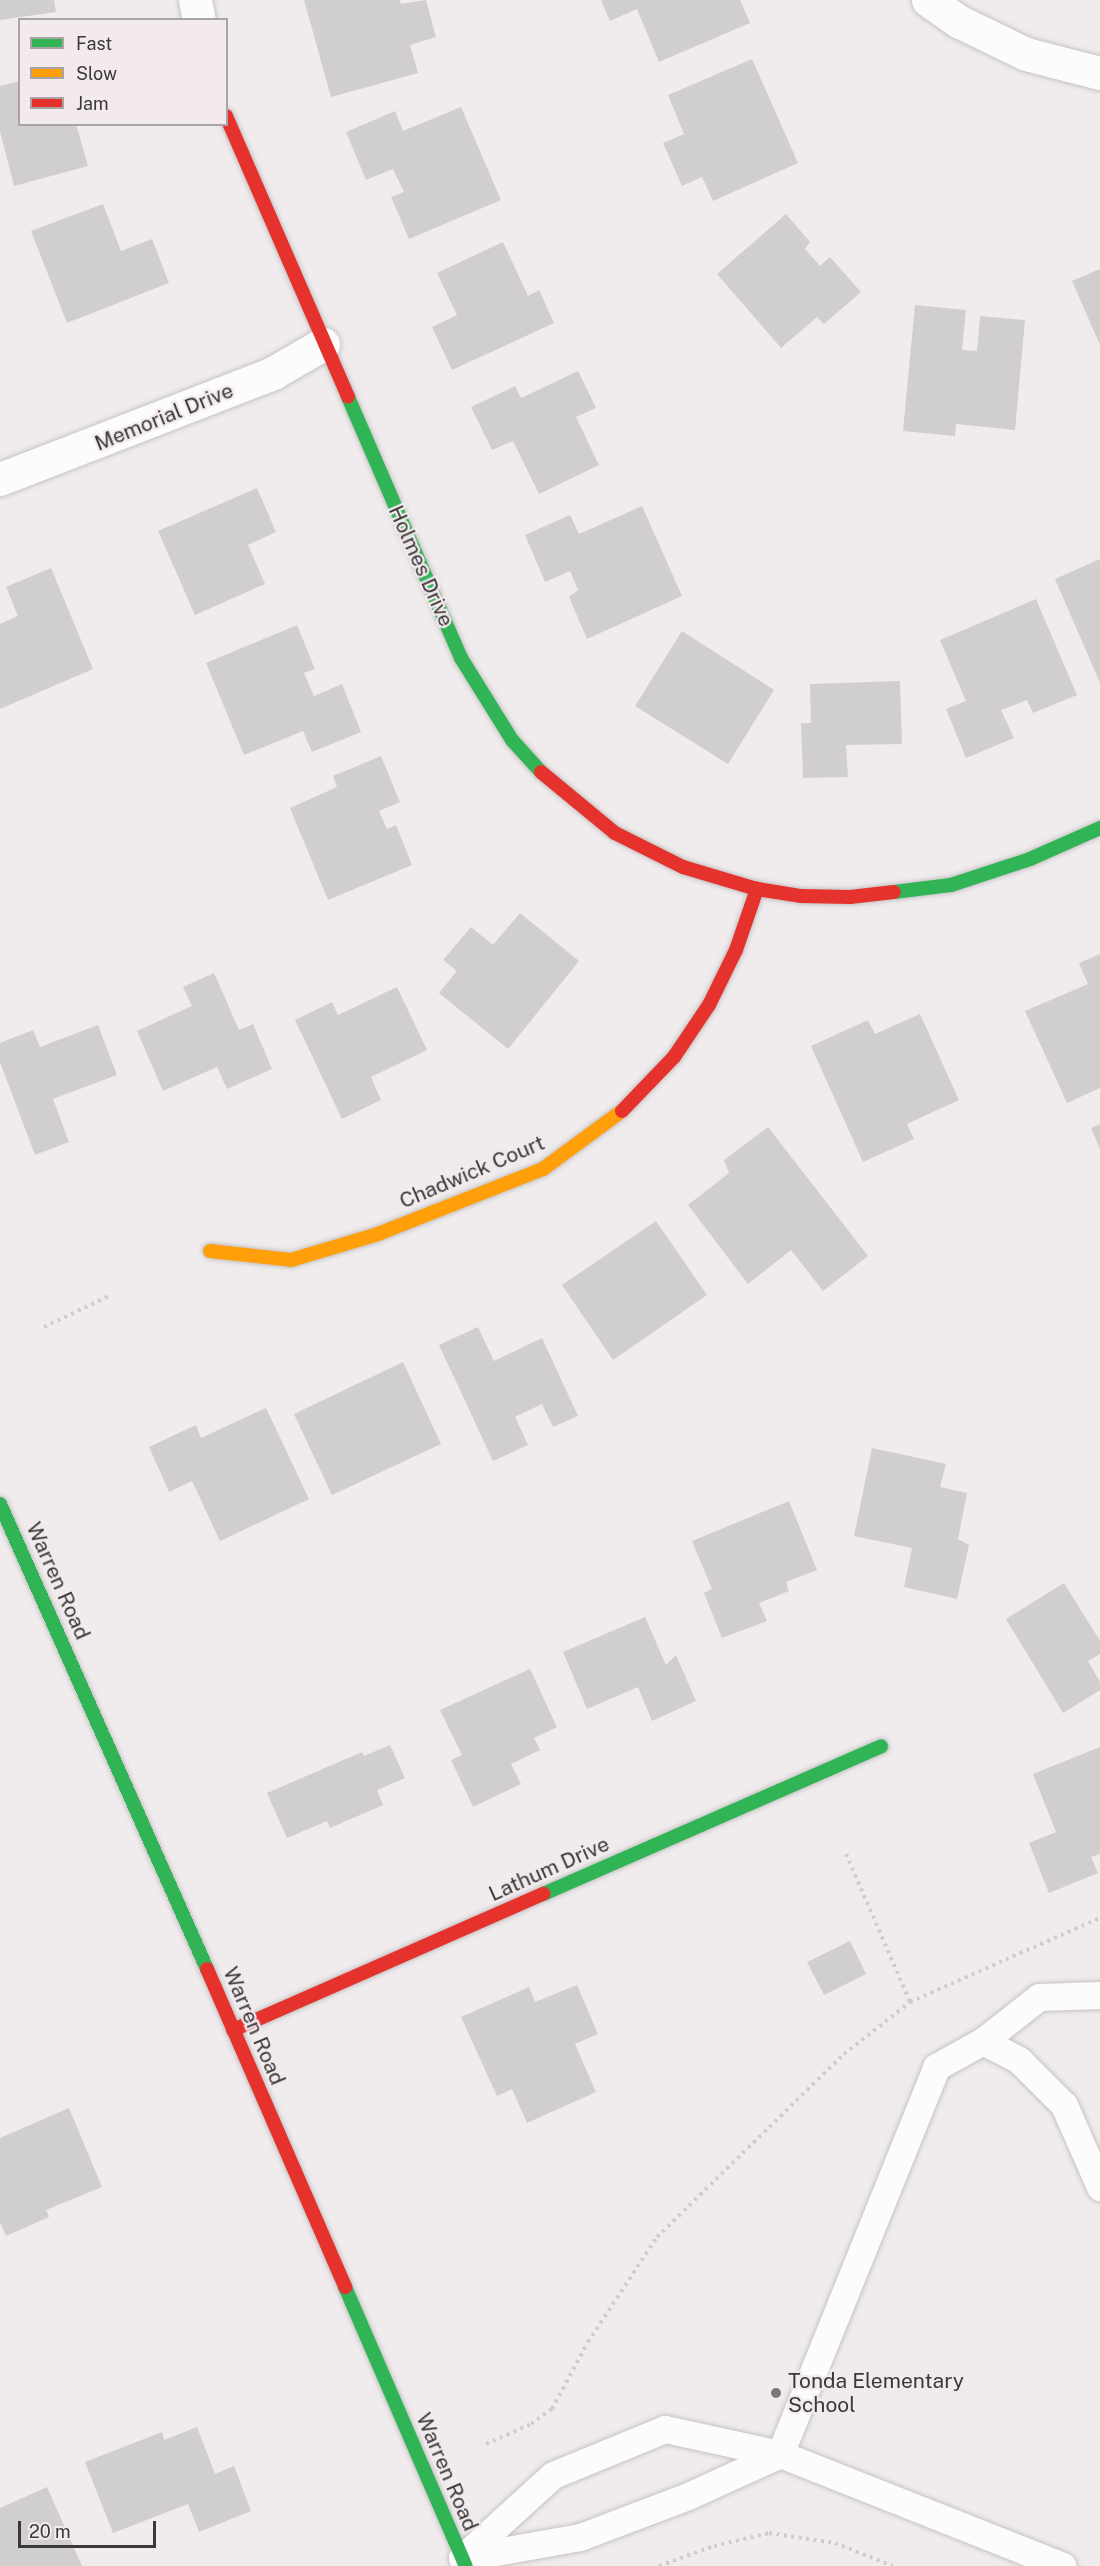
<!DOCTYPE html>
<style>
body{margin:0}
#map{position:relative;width:1100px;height:2566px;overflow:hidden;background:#f0eced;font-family:"Public Sans",sans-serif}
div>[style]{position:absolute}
.building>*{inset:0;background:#d1cecf}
.path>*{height:4px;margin-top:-2px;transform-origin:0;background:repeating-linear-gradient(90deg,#cdcdcd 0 3px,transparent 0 7.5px)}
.roads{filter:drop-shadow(0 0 2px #c6c3c4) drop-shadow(0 0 2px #c6c3c4)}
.lane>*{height:27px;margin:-13.5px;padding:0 13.5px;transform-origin:13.5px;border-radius:13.5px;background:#fdfcfc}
.street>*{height:33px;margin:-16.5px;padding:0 16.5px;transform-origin:16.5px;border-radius:16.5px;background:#fdfcfc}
.fast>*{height:14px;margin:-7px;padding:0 7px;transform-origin:7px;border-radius:7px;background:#30b455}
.slow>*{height:14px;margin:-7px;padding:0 7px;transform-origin:7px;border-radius:7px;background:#ff9f0a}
.jam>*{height:14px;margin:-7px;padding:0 7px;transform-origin:7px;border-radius:7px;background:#e5322d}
.dots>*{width:16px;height:16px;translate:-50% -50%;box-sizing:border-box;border:3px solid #f2eaec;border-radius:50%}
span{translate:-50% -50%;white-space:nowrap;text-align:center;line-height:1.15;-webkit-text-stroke:4.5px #f2eaec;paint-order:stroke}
.street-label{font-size:21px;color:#3b3839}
.poi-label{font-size:21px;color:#3b3839}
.left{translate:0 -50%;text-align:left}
.legend{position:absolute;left:18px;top:18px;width:210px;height:108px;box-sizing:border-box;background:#f2eaec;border:2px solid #a9a3a4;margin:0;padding:8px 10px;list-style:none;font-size:18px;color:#3b3839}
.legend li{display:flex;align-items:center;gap:12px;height:30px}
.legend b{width:30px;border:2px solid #a9a3a4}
.scale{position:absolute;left:18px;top:2521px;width:138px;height:27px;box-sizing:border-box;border:3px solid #3b3839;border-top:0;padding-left:8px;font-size:18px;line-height:21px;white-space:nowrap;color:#3b3839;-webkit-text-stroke:4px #f2eaec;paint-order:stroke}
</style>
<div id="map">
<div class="building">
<i style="clip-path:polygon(0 0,54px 0,56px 12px,0 20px)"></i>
<i style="clip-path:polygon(304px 0,400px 0,401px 4px,426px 0,436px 37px,410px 45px,418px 73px,331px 97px)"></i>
<i style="clip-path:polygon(601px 0,740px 0,750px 23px,659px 62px,637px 9px,610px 21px)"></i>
<i style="clip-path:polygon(752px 59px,798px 163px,713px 201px,702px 177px,682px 186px,663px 143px,684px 134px,668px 95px)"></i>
<i style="clip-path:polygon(20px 81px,20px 124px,76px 124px,88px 166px,14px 186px,0 131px,0 86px)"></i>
<i style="clip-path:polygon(461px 107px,501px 200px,409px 239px,391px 197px,404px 192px,393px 169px,366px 180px,346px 132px,395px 111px,403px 131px)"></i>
<i style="clip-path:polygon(103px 204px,121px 251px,152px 239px,169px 283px,67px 323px,31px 231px)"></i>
<i style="clip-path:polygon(786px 214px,810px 242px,805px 249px,820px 266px,830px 257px,861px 292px,824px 324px,817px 317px,781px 348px,717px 274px)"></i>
<i style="clip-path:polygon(503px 242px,528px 296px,539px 290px,554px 323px,452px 370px,432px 327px,457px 315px,437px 273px)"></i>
<i style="clip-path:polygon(1100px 269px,1100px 345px,1072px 281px)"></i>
<i style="clip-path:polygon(915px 305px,966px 310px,962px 350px,977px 351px,980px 316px,1025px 320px,1015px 430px,956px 424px,955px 436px,903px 431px)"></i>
<i style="clip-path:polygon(578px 371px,596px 408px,576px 417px,599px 465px,539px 494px,513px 441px,492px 450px,471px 407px,515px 386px,521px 398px)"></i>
<i style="clip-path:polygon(257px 488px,276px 532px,248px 545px,265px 584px,195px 615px,158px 531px)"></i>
<i style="clip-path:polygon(642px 506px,682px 596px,587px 639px,569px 597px,578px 590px,570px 571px,545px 582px,525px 535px,570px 515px,579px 534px)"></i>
<i style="clip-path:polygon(1100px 559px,1100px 683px,1055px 579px)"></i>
<i style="clip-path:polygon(51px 568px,93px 669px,0 709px,0 624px,18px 616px,6px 587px)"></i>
<i style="clip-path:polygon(1036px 599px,1077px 695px,1033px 713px,1027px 700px,1001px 710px,1014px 738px,966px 758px,946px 709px,966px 701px,940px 640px)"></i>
<i style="clip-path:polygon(297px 625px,315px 669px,304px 673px,314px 696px,342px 684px,361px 732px,312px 752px,303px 731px,244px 755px,206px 663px)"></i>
<i style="clip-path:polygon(682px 631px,774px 690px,728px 764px,635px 706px)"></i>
<i style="clip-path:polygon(900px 681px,902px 744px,846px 745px,848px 777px,803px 778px,801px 723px,811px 723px,810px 684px)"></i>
<i style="clip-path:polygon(381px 756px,400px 802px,379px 811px,387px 829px,396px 825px,412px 865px,328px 900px,290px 808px,337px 787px,333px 776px)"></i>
<i style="clip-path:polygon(520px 913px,579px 961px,508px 1049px,439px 993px,457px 971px,443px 960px,471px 927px,493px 945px)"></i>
<i style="clip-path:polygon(1100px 954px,1100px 1088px,1067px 1103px,1025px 1011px,1088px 984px,1079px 963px)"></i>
<i style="clip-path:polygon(214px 973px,239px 1030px,253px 1024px,272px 1069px,227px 1089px,217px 1067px,163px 1091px,137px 1031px,192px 1006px,183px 987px)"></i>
<i style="clip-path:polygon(397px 987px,427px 1050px,371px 1077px,381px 1100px,342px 1119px,295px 1020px,332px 1002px,338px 1015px)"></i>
<i style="clip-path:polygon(920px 1014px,959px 1100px,907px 1124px,914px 1139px,863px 1162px,811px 1046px,868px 1020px,875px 1034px)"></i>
<i style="clip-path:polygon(98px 1025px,117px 1075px,53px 1099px,69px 1142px,35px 1155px,0 1062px,0 1043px,33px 1030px,40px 1047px)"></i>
<i style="clip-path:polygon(1100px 1124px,1100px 1149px,1091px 1128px)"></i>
<i style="clip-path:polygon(768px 1127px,868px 1256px,823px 1291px,791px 1250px,748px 1284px,688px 1205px,729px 1173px,724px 1160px)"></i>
<i style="clip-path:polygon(656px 1221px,707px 1295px,613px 1360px,562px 1285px)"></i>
<i style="clip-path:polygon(478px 1327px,494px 1361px,542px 1338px,578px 1416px,553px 1427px,542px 1404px,515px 1417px,528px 1445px,493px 1461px,439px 1345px)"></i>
<i style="clip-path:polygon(403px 1362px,441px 1444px,332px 1495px,294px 1414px)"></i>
<i style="clip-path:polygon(266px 1408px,309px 1499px,220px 1541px,192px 1481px,169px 1492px,149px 1447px,196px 1425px,201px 1438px)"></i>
<i style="clip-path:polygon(872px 1448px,946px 1464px,940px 1487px,967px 1493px,958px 1539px,969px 1545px,957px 1599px,904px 1587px,912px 1548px,854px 1536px)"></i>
<i style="clip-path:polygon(789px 1501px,817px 1570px,786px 1582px,789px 1591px,759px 1603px,767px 1621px,722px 1638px,704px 1593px,712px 1589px,692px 1541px)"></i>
<i style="clip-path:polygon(1064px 1583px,1100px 1641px,1100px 1654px,1088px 1661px,1100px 1682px,1100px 1690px,1063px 1713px,1006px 1619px)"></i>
<i style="clip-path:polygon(645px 1617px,666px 1665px,676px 1655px,696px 1701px,652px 1721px,638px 1687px,587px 1709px,563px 1652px)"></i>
<i style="clip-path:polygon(530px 1669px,557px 1727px,534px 1738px,540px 1750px,511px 1764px,521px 1784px,473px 1807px,451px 1760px,462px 1755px,440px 1710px)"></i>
<i style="clip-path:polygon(390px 1745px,405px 1778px,377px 1790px,383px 1805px,330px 1828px,327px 1821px,287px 1838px,267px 1793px,362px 1752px,364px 1756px)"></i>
<i style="clip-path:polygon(1100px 1747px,1100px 1854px,1091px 1857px,1098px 1873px,1049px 1893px,1029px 1843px,1056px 1832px,1033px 1774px)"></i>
<i style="clip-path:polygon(850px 1941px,866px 1974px,824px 1995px,807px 1962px)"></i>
<i style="clip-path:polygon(577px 1985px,598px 2034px,575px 2044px,596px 2092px,527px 2123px,512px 2089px,497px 2096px,461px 2017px,529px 1987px,535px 2002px)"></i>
<i style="clip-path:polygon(69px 2108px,102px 2187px,46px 2210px,49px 2217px,6px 2236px,0 2222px,0 2138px)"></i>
<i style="clip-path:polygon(197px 2427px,215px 2474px,234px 2466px,251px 2511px,199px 2532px,188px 2504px,113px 2533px,85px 2462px,162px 2432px,164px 2440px)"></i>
<i style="clip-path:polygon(47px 2487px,82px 2566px,0 2566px,0 2508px)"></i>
</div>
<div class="path">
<i style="left:44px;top:1327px;width:74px;rotate:-25.5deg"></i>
<i style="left:846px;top:1854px;width:161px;rotate:66.6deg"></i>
<i style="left:486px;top:2444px;width:49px;rotate:-24deg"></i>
<i style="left:531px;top:2424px;width:26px;rotate:-36deg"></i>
<i style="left:552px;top:2409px;width:76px;rotate:-61.8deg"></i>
<i style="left:588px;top:2342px;width:126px;rotate:-56.7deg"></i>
<i style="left:657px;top:2237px;width:262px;rotate:-44.4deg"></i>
<i style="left:844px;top:2054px;width:84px;rotate:-38.2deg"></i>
<i style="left:910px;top:2002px;width:208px;rotate:-23.9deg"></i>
<i style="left:659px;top:2566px;width:59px;rotate:-20deg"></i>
<i style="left:714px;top:2546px;width:57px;rotate:-13.3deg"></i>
<i style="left:769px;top:2533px;width:67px;rotate:8.6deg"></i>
<i style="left:835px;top:2543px;width:62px;rotate:21.6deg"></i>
</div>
<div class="roads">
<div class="lane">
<i style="left:983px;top:2041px;width:41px;rotate:27.8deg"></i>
<i style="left:1019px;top:2060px;width:64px;rotate:45deg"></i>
<i style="left:1064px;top:2105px;width:90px;rotate:66.3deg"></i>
<i style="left:462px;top:2558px;width:120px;rotate:-10.1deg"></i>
<i style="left:580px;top:2537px;width:116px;rotate:-20.8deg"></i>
<i style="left:688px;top:2496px;width:101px;rotate:-24.5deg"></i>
<i style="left:780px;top:2454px;width:417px;rotate:-68deg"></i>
<i style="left:936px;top:2067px;width:54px;rotate:-29deg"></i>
<i style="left:983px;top:2041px;width:71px;rotate:-38.2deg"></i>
<i style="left:1039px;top:1997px;width:61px;rotate:-1.9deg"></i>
<i style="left:462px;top:2558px;width:123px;rotate:-42.4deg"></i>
<i style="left:553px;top:2475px;width:121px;rotate:-22.3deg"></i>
<i style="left:665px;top:2429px;width:118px;rotate:12.3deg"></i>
<i style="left:780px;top:2454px;width:304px;rotate:21.6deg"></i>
</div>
<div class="street">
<i style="left:195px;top:0;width:20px;rotate:79deg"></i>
<i style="left:928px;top:0;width:39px;rotate:35deg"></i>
<i style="left:960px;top:22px;width:73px;rotate:25.9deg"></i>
<i style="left:1026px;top:54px;width:76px;rotate:14.4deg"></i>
<i style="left:0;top:479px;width:293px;rotate:-21.2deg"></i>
<i style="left:273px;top:373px;width:58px;rotate:-30.1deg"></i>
</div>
<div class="fast">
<i style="left:348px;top:397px;width:284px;rotate:66.6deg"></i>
<i style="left:461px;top:658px;width:97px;rotate:58.1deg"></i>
<i style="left:512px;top:740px;width:43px;rotate:47.8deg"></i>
<i style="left:894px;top:892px;width:57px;rotate:-7deg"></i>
<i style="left:951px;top:885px;width:83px;rotate:-18.2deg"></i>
<i style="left:1030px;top:859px;width:77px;rotate:-23.9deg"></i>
<i style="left:0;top:1504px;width:509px;rotate:66deg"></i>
<i style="left:543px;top:1894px;width:369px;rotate:-23.6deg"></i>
<i style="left:345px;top:2287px;width:304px;rotate:66.6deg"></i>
</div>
<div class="slow">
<i style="left:210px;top:1251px;width:81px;rotate:6.3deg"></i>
<i style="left:291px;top:1260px;width:91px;rotate:-16.6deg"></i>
<i style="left:378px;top:1234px;width:177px;rotate:-21.5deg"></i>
<i style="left:543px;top:1169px;width:98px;rotate:-36.3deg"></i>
</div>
<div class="jam">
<i style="left:226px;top:116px;width:306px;rotate:66.5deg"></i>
<i style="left:541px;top:772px;width:96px;rotate:39.5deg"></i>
<i style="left:615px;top:833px;width:76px;rotate:26.6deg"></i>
<i style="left:683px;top:867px;width:77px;rotate:16.6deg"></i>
<i style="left:757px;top:889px;width:45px;rotate:9deg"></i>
<i style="left:801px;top:896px;width:49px;rotate:1.2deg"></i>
<i style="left:850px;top:897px;width:44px;rotate:-6.5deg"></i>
<i style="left:622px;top:1111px;width:75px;rotate:-46.1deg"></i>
<i style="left:674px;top:1057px;width:63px;rotate:-56.1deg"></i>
<i style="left:709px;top:1005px;width:61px;rotate:-63.9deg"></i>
<i style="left:736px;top:950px;width:65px;rotate:-71deg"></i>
<i style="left:207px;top:1969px;width:347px;rotate:66.5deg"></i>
<i style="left:233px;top:2030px;width:339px;rotate:-23.7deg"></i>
</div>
</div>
<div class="dots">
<i style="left:776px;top:2393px;background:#7a7778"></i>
</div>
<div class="street-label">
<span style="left:164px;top:417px;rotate:-22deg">Memorial Drive</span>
<span style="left:421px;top:566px;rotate:66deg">Holmes Drive</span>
<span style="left:472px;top:1172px;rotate:-23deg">Chadwick Court</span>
<span style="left:58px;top:1581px;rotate:66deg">Warren Road</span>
<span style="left:549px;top:1869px;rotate:-24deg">Lathum Drive</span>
<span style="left:254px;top:2026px;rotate:67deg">Warren Road</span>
<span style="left:447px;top:2472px;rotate:67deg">Warren Road</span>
</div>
<div class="poi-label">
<span class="left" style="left:788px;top:2393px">Tonda Elementary<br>School</span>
</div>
<ul class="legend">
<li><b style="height:8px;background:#30b455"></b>Fast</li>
<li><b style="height:8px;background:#ff9f0a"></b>Slow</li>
<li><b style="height:8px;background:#e5322d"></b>Jam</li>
</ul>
<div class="scale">20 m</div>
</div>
